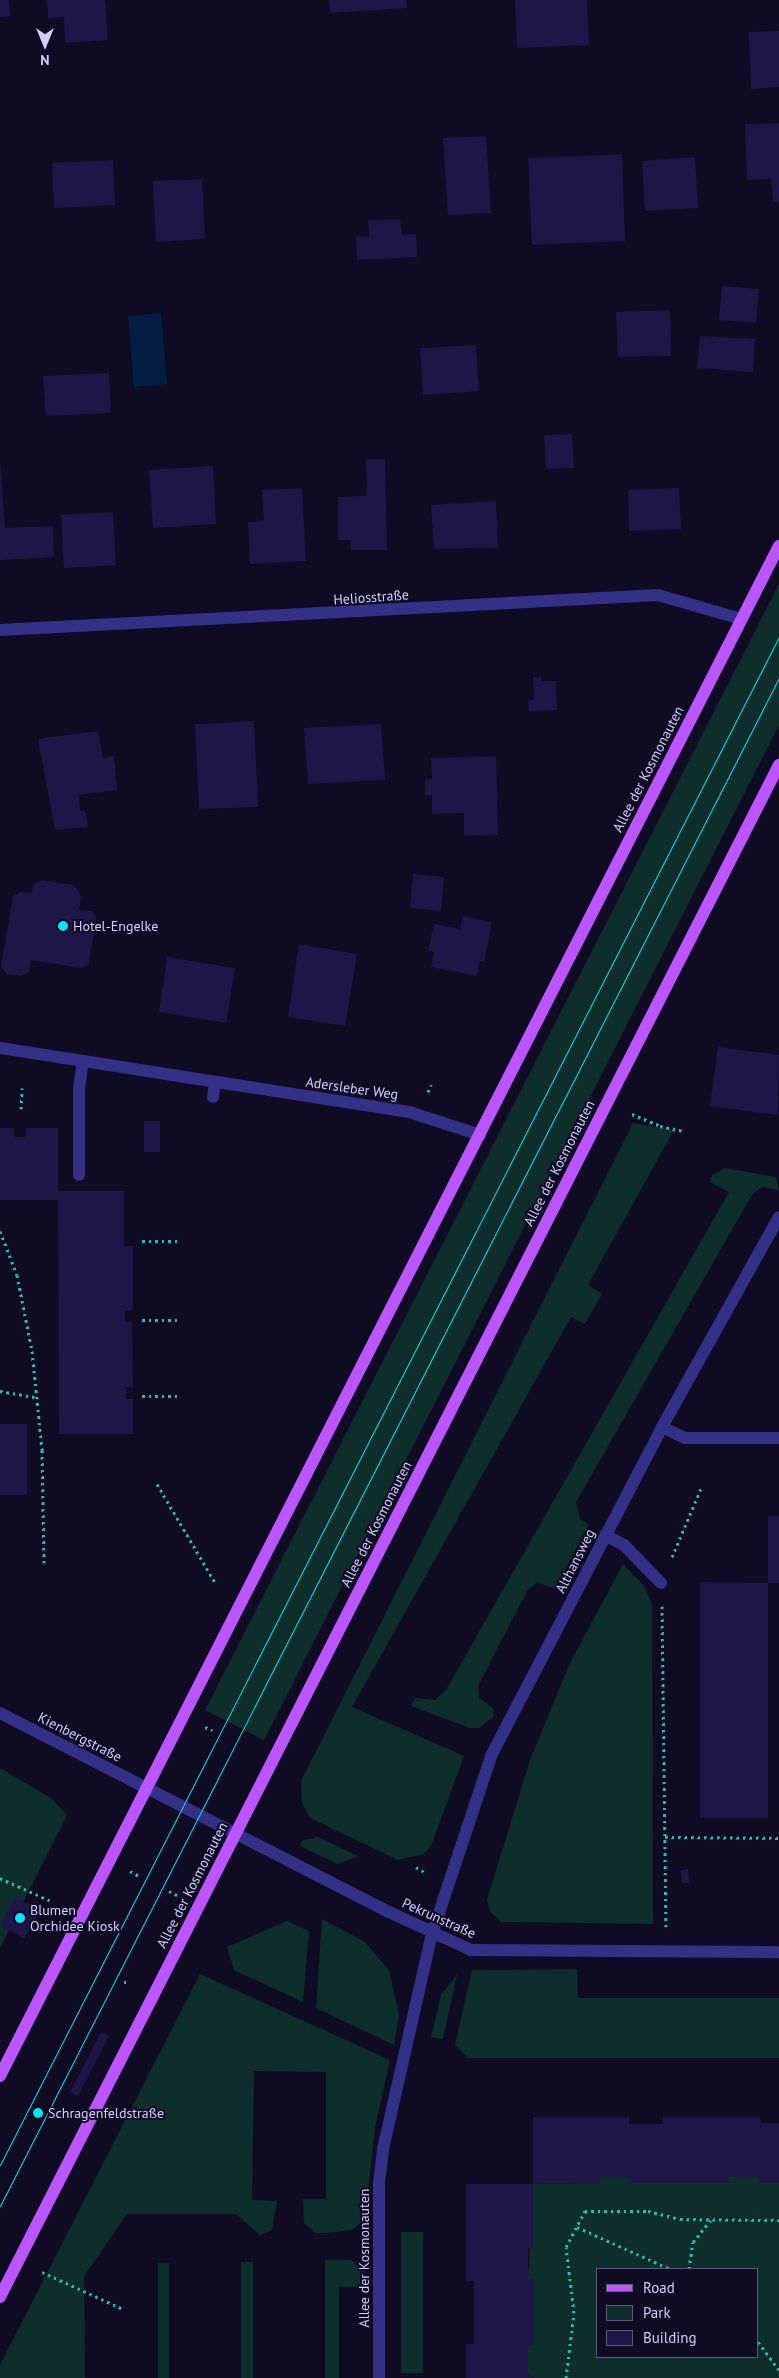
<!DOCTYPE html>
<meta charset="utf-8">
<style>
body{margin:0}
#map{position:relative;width:779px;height:2378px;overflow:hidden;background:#0f0b23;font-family:"PT Sans",sans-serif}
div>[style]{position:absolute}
.green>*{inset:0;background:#0e2e2c}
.water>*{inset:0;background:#041d43}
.building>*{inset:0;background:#1e1646}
.path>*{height:3px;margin-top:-1.5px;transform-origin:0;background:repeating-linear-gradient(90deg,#22bfb2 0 2.5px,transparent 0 6.5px)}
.minor>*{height:12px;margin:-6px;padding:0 6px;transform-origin:6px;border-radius:6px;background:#333187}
.major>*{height:12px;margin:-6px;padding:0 6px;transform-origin:6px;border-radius:6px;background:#b5f}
.tram>*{height:1px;margin:-0.5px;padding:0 0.5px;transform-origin:0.5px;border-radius:0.5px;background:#00e6f9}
.dots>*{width:14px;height:14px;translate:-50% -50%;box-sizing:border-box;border:2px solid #0f0b23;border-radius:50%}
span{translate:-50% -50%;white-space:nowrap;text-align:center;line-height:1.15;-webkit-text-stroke:4px #0f0b23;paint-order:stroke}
.street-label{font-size:14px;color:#d2ceff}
.poi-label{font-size:14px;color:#d2ceff}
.left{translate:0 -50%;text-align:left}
.legend{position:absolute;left:596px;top:2268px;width:162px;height:90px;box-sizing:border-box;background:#0f0b23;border:1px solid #5d597b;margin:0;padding:6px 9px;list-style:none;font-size:15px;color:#d2ceff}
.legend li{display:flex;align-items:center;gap:10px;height:25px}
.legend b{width:25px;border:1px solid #5d597b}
.north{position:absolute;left:20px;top:20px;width:50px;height:50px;-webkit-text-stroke:4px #0f0b23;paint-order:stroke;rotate:180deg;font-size:14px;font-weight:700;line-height:20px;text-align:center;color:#d2ceff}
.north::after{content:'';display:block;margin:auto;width:18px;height:22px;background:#d2ceff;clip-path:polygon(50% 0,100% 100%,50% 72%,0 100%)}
</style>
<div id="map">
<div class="green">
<i style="clip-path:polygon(779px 584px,779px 725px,264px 1740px,205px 1710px)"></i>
<i style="clip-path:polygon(633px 1123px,674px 1130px,588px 1285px,602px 1294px,585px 1324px,571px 1317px,352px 1707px,464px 1756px,431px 1846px,424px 1854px,398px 1860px,310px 1818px,302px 1803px,301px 1781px)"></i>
<i style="clip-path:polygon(725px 1168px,776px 1177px,779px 1190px,763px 1187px,753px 1193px,576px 1502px,580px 1519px,589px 1524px,555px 1589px,537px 1582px,527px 1591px,478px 1686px,479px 1698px,494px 1709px,493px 1717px,479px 1728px,470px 1728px,411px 1706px,415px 1698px,435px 1700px,446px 1690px,729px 1192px,710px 1182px,712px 1175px)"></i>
<i style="clip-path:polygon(623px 1564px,644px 1586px,652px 1603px,653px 1924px,501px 1922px,490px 1911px,487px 1900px,530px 1760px,570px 1663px)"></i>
<i style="clip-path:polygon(0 1768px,51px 1798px,67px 1815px,0 1948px)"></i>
<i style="clip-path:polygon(318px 1837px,358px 1856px,338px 1864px,300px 1846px,303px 1840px)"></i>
<i style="clip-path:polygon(322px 1919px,365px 1942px,389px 1970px,399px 2015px,394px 2045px,316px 2008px)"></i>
<i style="clip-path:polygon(287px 1921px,309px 1931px,303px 2002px,234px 1970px,227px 1947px)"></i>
<i style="clip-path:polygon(577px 1969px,578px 1998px,779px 1998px,779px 2058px,468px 2058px,455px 2045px,472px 1970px)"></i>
<i style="clip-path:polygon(200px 1974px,390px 2060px,375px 2128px,365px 2219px,352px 2230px,325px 2233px,315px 2233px,304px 2223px,303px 2199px,326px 2199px,326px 2072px,254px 2071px,252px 2200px,277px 2201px,272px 2230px,260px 2235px,236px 2214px,127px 2214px,84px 2276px,85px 2378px,0 2378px,0 2365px)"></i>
<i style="clip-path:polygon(457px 1974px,443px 2039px,431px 2037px,441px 1995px)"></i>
<i style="clip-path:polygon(evenodd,600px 2177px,630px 2177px,630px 2183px,728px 2183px,728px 2177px,759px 2177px,759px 2183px,779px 2183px,779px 2378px,535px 2378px,528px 2375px,528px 2345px,534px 2345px,534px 2280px,528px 2279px,533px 2184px,600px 2183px,600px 2177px,598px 2269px,758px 2269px,758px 2357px,598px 2357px,598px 2269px)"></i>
<i style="clip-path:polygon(401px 2232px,423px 2232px,423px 2373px,401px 2373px)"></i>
<i style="clip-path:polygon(325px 2260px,351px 2260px,366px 2272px,366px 2287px,339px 2287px,339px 2378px,325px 2378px)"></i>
<i style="clip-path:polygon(241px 2262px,253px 2262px,253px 2378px,241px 2378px)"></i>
<i style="clip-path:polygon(158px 2263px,169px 2263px,169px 2378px,158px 2378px)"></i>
</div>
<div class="water">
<i style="clip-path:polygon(161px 313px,167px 384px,134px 387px,128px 316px)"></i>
</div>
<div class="building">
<i style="clip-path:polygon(0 0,9px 0,10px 16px,0 17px)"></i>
<i style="clip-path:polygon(47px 0,105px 0,108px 40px,65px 43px,64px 17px,48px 18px)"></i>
<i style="clip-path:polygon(329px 0,406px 0,407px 8px,330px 13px)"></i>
<i style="clip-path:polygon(515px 0,587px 0,589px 45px,517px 48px)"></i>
<i style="clip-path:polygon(779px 31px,779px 87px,751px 89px,749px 32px)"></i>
<i style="clip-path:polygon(779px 123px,779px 202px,773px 202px,771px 179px,747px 180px,745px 124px)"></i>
<i style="clip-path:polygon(486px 136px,491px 213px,448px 215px,443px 138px)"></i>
<i style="clip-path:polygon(622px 154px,625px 241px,532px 245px,528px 158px)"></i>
<i style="clip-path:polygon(695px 157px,698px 208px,645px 211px,642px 161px)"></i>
<i style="clip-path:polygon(113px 160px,115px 205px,54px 208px,52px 163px)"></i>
<i style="clip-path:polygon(202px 179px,205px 239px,156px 242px,153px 181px)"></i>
<i style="clip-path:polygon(400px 219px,402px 235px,416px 234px,417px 257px,357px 260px,356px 236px,369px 237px,368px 220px)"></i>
<i style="clip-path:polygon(722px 286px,759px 289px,756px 323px,719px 320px)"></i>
<i style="clip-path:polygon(670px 310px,671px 356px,618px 357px,616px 312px)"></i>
<i style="clip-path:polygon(700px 336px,755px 339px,753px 372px,697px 368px)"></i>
<i style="clip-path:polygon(476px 345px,479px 391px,423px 395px,420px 348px)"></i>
<i style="clip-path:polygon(109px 373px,111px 413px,46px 416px,43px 376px)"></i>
<i style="clip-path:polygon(572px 434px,574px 468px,546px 469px,544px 435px)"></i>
<i style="clip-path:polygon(366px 459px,385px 459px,387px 550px,351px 550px,351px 540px,338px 540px,338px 497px,367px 496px)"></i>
<i style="clip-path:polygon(0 461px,5px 528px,53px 526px,54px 557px,0 560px)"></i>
<i style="clip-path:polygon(213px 466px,216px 524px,153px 528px,149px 470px)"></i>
<i style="clip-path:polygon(302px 488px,306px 561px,250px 564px,248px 522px,264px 521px,262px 490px)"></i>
<i style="clip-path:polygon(679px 488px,681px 529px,629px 531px,628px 490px)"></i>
<i style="clip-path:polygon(496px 501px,498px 548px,434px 549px,431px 505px)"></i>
<i style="clip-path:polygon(113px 512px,116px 565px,64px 568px,61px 515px)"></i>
<i style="clip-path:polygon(533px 677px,541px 677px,541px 681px,556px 681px,557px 710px,529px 711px,528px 700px,534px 700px)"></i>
<i style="clip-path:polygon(254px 721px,258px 807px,199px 809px,195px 724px)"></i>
<i style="clip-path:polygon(381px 724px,385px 780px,308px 784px,304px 728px)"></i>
<i style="clip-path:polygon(98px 731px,103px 758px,114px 756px,117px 790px,79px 795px,80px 811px,85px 810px,88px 827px,55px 830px,38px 739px)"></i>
<i style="clip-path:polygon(496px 756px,498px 835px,464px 836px,464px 813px,432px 814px,432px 795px,425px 795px,425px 779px,432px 779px,431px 758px)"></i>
<i style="clip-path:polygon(413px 874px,444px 877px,441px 911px,410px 908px)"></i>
<i style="clip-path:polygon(42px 880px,74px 885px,81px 896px,79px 910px,93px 911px,96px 917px,89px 964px,81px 968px,31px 960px,29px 971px,22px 976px,7px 974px,1px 967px,13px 896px,21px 892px,32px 893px,33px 884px)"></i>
<i style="clip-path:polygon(463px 916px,492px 922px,484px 962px,480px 961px,477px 976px,431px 967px,434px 952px,428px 951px,434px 924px,460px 929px)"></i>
<i style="clip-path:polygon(299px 944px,357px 954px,345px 1026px,288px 1017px)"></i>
<i style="clip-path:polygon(167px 957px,235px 968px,226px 1023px,159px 1012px)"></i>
<i style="clip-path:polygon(718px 1047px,779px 1055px,778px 1115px,710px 1106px)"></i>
<i style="clip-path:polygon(144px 1121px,160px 1121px,160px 1152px,144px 1152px)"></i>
<i style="clip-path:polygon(0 1128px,14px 1128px,14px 1137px,26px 1137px,26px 1128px,58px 1128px,58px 1191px,124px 1191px,124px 1246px,133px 1246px,133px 1311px,125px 1311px,125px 1322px,132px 1322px,133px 1387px,126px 1387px,126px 1399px,133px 1399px,133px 1434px,59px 1434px,58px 1200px,0 1200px)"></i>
<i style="clip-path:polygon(0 1424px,27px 1424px,27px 1495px,0 1495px)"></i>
<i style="clip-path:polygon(768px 1516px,779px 1516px,779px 1583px,768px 1583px)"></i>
<i style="clip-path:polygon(700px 1582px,768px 1583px,768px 1818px,700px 1818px)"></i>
<i style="clip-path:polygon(688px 1869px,689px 1883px,682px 1883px,681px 1870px)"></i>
<i style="clip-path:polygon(15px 1897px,40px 1910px,24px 1939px,0 1925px)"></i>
<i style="clip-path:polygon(101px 2032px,109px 2036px,78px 2096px,70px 2092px)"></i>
<i style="clip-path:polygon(533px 2117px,629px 2117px,629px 2124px,663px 2124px,663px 2117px,760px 2117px,761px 2123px,779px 2123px,779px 2183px,759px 2183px,759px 2177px,728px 2177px,729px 2183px,630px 2183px,630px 2177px,600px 2177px,600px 2183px,533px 2184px)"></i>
<i style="clip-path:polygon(466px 2184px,533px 2184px,533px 2248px,528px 2248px,528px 2279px,534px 2279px,534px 2345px,528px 2345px,528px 2375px,535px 2378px,466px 2378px,466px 2344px,474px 2344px,474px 2281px,466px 2281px)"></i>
</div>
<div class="path">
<i style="left:428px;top:1092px;width:8px;rotate:-67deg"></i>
<i style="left:21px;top:1109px;width:21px;rotate:-87deg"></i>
<i style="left:632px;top:1114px;width:30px;rotate:23deg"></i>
<i style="left:660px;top:1126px;width:25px;rotate:12deg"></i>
<i style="left:0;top:1231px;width:47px;rotate:68.9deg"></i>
<i style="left:17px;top:1275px;width:77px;rotate:78.8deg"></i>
<i style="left:32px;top:1351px;width:100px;rotate:84.2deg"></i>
<i style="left:42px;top:1450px;width:116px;rotate:89deg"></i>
<i style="left:142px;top:1241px;width:39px"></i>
<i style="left:142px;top:1320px;width:38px"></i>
<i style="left:0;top:1391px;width:39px;rotate:10deg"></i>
<i style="left:142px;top:1396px;width:36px"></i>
<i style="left:157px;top:1484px;width:116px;rotate:59.5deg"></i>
<i style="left:672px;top:1557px;width:77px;rotate:-67.1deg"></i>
<i style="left:662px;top:1606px;width:322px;rotate:89.3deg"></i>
<i style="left:205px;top:1727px;width:8px;rotate:23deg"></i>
<i style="left:665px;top:1837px;width:114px;rotate:0.5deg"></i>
<i style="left:416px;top:1867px;width:12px;rotate:31deg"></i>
<i style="left:130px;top:1871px;width:10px;rotate:29deg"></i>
<i style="left:0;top:1878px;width:58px;rotate:24.4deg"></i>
<i style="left:169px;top:1891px;width:9px;rotate:27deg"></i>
<i style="left:124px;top:1982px;width:6px"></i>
<i style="left:577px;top:2227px;width:102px;rotate:24.3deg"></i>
<i style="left:689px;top:2269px;width:27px;rotate:-82deg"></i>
<i style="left:693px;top:2242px;width:28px;rotate:-51deg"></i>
<i style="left:42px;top:2272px;width:87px;rotate:24.5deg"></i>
<i style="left:758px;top:2342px;width:35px;rotate:53deg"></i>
<i style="left:566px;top:2378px;width:65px;rotate:-83deg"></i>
<i style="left:574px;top:2313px;width:66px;rotate:-96.9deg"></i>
<i style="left:566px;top:2247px;width:41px;rotate:-62.2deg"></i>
<i style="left:585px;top:2211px;width:63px"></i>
<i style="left:648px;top:2211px;width:33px;rotate:14deg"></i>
<i style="left:680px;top:2219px;width:99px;rotate:0.6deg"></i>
</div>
<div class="minor">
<i style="left:0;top:630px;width:659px;rotate:-3.04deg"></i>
<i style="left:658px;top:595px;width:86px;rotate:16.1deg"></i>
<i style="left:0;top:1048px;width:414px;rotate:8.9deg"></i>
<i style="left:409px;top:1112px;width:75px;rotate:17.9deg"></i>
<i style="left:213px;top:1097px;width:15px;rotate:-82deg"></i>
<i style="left:79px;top:1175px;width:86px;rotate:-90deg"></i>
<i style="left:79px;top:1089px;width:28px;rotate:-82deg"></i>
<i style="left:662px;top:1427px;width:25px;rotate:26deg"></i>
<i style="left:685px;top:1438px;width:94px"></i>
<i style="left:605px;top:1535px;width:21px;rotate:28deg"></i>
<i style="left:624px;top:1545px;width:53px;rotate:45.8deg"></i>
<i style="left:0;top:1713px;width:437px;rotate:27.1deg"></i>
<i style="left:389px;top:1912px;width:90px;rotate:24.9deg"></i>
<i style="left:471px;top:1950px;width:308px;rotate:0.4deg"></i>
<i style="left:379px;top:2378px;width:195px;rotate:-90deg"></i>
<i style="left:379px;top:2183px;width:34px;rotate:-83deg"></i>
<i style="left:383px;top:2149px;width:221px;rotate:-77.2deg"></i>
<i style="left:432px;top:1934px;width:190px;rotate:-71.6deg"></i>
<i style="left:492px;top:1754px;width:369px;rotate:-62.5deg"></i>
<i style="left:662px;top:1427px;width:240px;rotate:-60.9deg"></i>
</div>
<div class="major">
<i style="left:0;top:2076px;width:1717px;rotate:-63.02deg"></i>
<i style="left:0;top:2297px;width:1719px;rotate:-63.05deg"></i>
</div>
<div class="tram">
<i style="left:0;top:2165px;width:1715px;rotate:-62.99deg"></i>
<i style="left:0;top:2206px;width:1715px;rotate:-62.99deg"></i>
</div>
<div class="dots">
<i style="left:63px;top:926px;background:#00e6f9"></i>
<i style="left:20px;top:1918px;background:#00e6f9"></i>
<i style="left:38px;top:2113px;background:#00e6f9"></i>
</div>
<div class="street-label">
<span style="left:371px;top:597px;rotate:-4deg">Heliosstraße</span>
<span style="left:648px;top:769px;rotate:-63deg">Allee der Kosmonauten</span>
<span style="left:352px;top:1088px;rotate:8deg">Adersleber Weg</span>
<span style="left:559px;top:1163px;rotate:-63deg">Allee der Kosmonauten</span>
<span style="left:376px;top:1524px;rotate:-63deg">Allee der Kosmonauten</span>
<span style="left:575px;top:1561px;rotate:-63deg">Althansweg</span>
<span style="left:80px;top:1737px;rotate:27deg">Kienbergstraße</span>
<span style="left:192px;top:1885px;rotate:-63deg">Allee der Kosmonauten</span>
<span style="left:439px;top:1918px;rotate:24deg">Pekrunstraße</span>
<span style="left:364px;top:2258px;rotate:-90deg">Allee der Kosmonauten</span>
</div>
<div class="poi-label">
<span class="left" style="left:73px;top:926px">Hotel-Engelke</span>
<span class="left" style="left:30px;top:1918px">Blumen<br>Orchidee Kiosk</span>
<span class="left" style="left:48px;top:2113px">Schragenfeldstraße</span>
</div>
<ul class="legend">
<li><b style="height:6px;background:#b5f"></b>Road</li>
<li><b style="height:14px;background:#0e2e2c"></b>Park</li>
<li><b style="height:14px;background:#1e1646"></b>Building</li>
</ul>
<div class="north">N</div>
</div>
